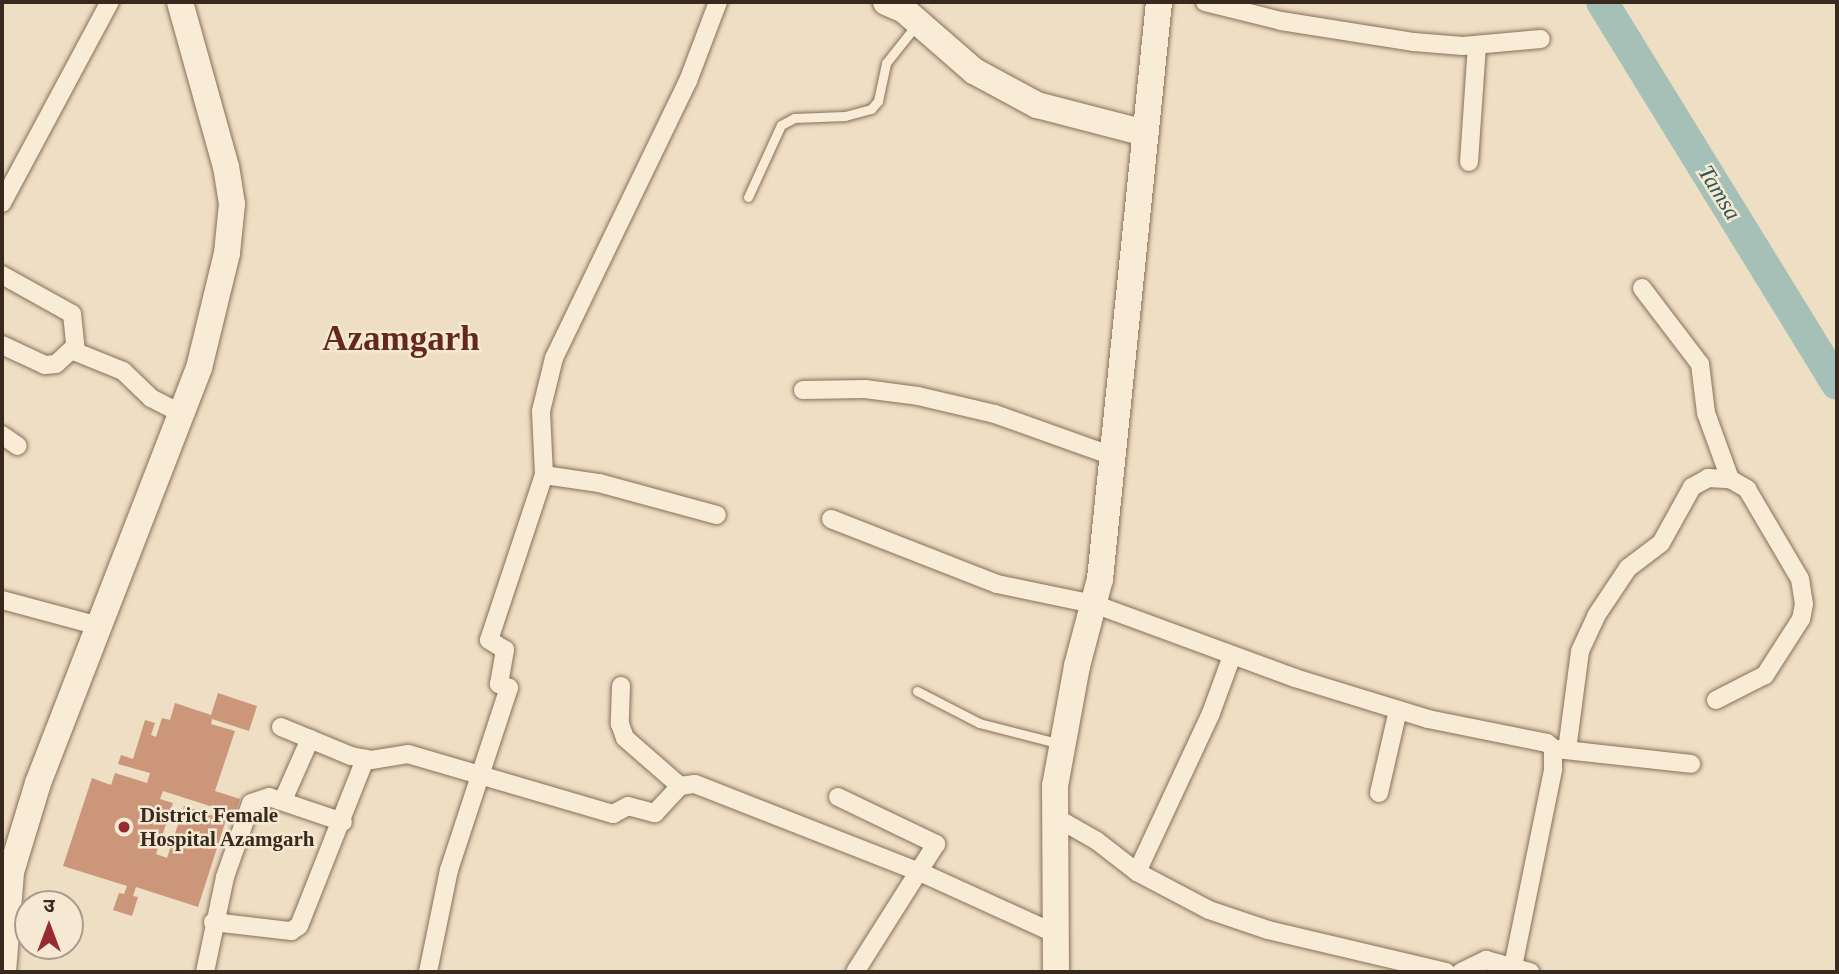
<!DOCTYPE html>
<meta charset="utf-8">
<style>
body{margin:0}
#map{position:relative;width:1839px;height:974px;overflow:hidden;background:#eedec3;font-family:"Times New Roman","Noto Sans Devanagari",serif}
div>[style]{position:absolute}
.river>*{height:32px;margin:-16px;padding:0 16px;transform-origin:16px;border-radius:16px;background:#a5c0b7}
.building>*{inset:0;background:#cb967a}
.roads{filter:drop-shadow(0 0 2px #886f5a) drop-shadow(0 0 2px #886f5a)}
.lane>*{height:9px;margin:-4.5px;padding:0 4.5px;transform-origin:4.5px;border-radius:4.5px;background:#f8ecd6}
.street>*{height:18px;margin:-9px;padding:0 9px;transform-origin:9px;border-radius:9px;background:#f8ecd6}
.secondary>*{height:26px;margin:-13px;padding:0 13px;transform-origin:13px;border-radius:13px;background:#f8ecd6}
.dots>*{width:19px;height:19px;translate:-50% -50%;box-sizing:border-box;border:4px solid #f5e9d3;border-radius:50%}
span{translate:-50% -50%;white-space:nowrap;text-align:center;line-height:1.15;-webkit-text-stroke:5px #f5e9d3;paint-order:stroke}
.poi-label{font-size:21px;color:#38291e;font-weight:700}
.left{translate:0 -50%;text-align:left}
.water-label{font-size:23px;color:#2e5752;font-style:italic}
.town-label{font-size:35px;color:#64281e;font-weight:700}
.frame{position:absolute;inset:0;border:4px solid #38291e;pointer-events:none}
.north{position:absolute;left:14px;top:890px;width:70px;height:70px;box-sizing:border-box;background:#f5e9d3;border:2px solid #a99c8b;border-radius:50%;rotate:0deg;font-size:19px;font-weight:700;line-height:28px;text-align:center;color:#38291e}
.north::after{content:'';display:block;margin:auto;width:24px;height:32px;background:#962b33;clip-path:polygon(50% 0,100% 100%,50% 72%,0 100%)}
</style>
<div id="map">
<div class="river">
<i style="left:1602px;top:2px;width:448px;rotate:58.4deg"></i>
</div>
<div class="building">
<i style="clip-path:polygon(218px 693px,257px 706px,249px 731px,212px 719px,211px 724px,235px 731px,215px 791px,240px 799px,235px 814px,163px 791px,160px 799px,173px 803px,156px 854px,167px 858px,184px 806px,226px 820px,198px 907px,136px 887px,133px 896px,138px 897px,132px 916px,113px 910px,119px 893px,124px 894px,127px 886px,63px 866px,92px 778px,111px 785px,115px 773px,147px 783px,150px 773px,118px 764px,121px 755px,133px 759px,145px 720px,155px 723px,151px 735px,156px 737px,162px 718px,170px 720px,175px 703px,211px 715px)"></i>
</div>
<div class="roads">
<div class="lane">
<i style="left:748px;top:197px;width:79px;rotate:-65.4deg"></i>
<i style="left:781px;top:125px;width:15px;rotate:-28deg"></i>
<i style="left:794px;top:118px;width:51px;rotate:-2.2deg"></i>
<i style="left:845px;top:116px;width:27px;rotate:-15deg"></i>
<i style="left:871px;top:109px;width:11px;rotate:-49deg"></i>
<i style="left:878px;top:101px;width:39px;rotate:-78deg"></i>
<i style="left:886px;top:63px;width:50px;rotate:-51.5deg"></i>
<i style="left:917px;top:691px;width:70px;rotate:27.3deg"></i>
<i style="left:979px;top:723px;width:85px;rotate:14.4deg"></i>
</div>
<div class="street">
<i style="left:1205px;top:2px;width:78px;rotate:14deg"></i>
<i style="left:1281px;top:21px;width:135px;rotate:9deg"></i>
<i style="left:1414px;top:42px;width:49px;rotate:4.7deg"></i>
<i style="left:1463px;top:46px;width:78px;rotate:-5.1deg"></i>
<i style="left:1469px;top:162px;width:117px;rotate:-86.1deg"></i>
<i style="left:2px;top:203px;width:228px;rotate:-61.8deg"></i>
<i style="left:2px;top:275px;width:80px;rotate:29.1deg"></i>
<i style="left:72px;top:314px;width:38px;rotate:84deg"></i>
<i style="left:76px;top:352px;width:51px;rotate:22deg"></i>
<i style="left:123px;top:371px;width:39px;rotate:44deg"></i>
<i style="left:151px;top:398px;width:34px;rotate:27deg"></i>
<i style="left:1642px;top:288px;width:96px;rotate:52.7deg"></i>
<i style="left:1700px;top:364px;width:49px;rotate:83deg"></i>
<i style="left:1706px;top:413px;width:70px;rotate:70deg"></i>
<i style="left:2px;top:345px;width:47px;rotate:24.9deg"></i>
<i style="left:45px;top:365px;width:11px;rotate:-5deg"></i>
<i style="left:56px;top:364px;width:23px;rotate:-43deg"></i>
<i style="left:803px;top:390px;width:62px;rotate:-0.9deg"></i>
<i style="left:865px;top:389px;width:53px;rotate:7.5deg"></i>
<i style="left:918px;top:396px;width:79px;rotate:13.2deg"></i>
<i style="left:995px;top:414px;width:124px;rotate:19.7deg"></i>
<i style="left:2px;top:435px;width:19px;rotate:35deg"></i>
<i style="left:544px;top:475px;width:56px;rotate:8.3deg"></i>
<i style="left:599px;top:483px;width:122px;rotate:15.2deg"></i>
<i style="left:831px;top:519px;width:178px;rotate:21.4deg"></i>
<i style="left:997px;top:584px;width:99px;rotate:11.7deg"></i>
<i style="left:1094px;top:604px;width:214px;rotate:20.2deg"></i>
<i style="left:1295px;top:678px;width:139px;rotate:17.1deg"></i>
<i style="left:1428px;top:719px;width:121px;rotate:11.4deg"></i>
<i style="left:1547px;top:743px;width:8px;rotate:40deg"></i>
<i style="left:1553px;top:748px;width:22px;rotate:90deg"></i>
<i style="left:1553px;top:770px;width:201px;rotate:101.5deg"></i>
<i style="left:2px;top:600px;width:100px;rotate:15deg"></i>
<i style="left:621px;top:686px;width:38px;rotate:92deg"></i>
<i style="left:620px;top:724px;width:15px;rotate:70deg"></i>
<i style="left:625px;top:738px;width:73px;rotate:41.1deg"></i>
<i style="left:281px;top:727px;width:76px;rotate:22.5deg"></i>
<i style="left:351px;top:756px;width:20px;rotate:11deg"></i>
<i style="left:371px;top:760px;width:37px;rotate:-9deg"></i>
<i style="left:408px;top:754px;width:214px;rotate:16.3deg"></i>
<i style="left:613px;top:814px;width:17px;rotate:-28deg"></i>
<i style="left:628px;top:806px;width:28px;rotate:15deg"></i>
<i style="left:655px;top:813px;width:37px;rotate:-47deg"></i>
<i style="left:680px;top:786px;width:15px;rotate:-8deg"></i>
<i style="left:695px;top:784px;width:242px;rotate:21.4deg"></i>
<i style="left:920px;top:872px;width:149px;rotate:24.5deg"></i>
<i style="left:1556px;top:749px;width:136px;rotate:6.3deg"></i>
<i style="left:1567px;top:750px;width:100px;rotate:-82.5deg"></i>
<i style="left:1580px;top:651px;width:38px;rotate:-65deg"></i>
<i style="left:1596px;top:616px;width:58px;rotate:-56.3deg"></i>
<i style="left:1628px;top:568px;width:41px;rotate:-37.1deg"></i>
<i style="left:1661px;top:543px;width:64px;rotate:-61deg"></i>
<i style="left:1692px;top:487px;width:18px;rotate:-29deg"></i>
<i style="left:1708px;top:478px;width:22px;rotate:3deg"></i>
<i style="left:1730px;top:479px;width:20px;rotate:30deg"></i>
<i style="left:1747px;top:489px;width:104px;rotate:59.5deg"></i>
<i style="left:1800px;top:579px;width:25px;rotate:81deg"></i>
<i style="left:1804px;top:604px;width:15px;rotate:101deg"></i>
<i style="left:1801px;top:619px;width:67px;rotate:122.7deg"></i>
<i style="left:1765px;top:675px;width:55px;rotate:153deg"></i>
<i style="left:1379px;top:793px;width:85px;rotate:-77.1deg"></i>
<i style="left:838px;top:797px;width:109px;rotate:25.6deg"></i>
<i style="left:936px;top:844px;width:151px;rotate:122.3deg"></i>
<i style="left:283px;top:800px;width:67px;rotate:-66.1deg"></i>
<i style="left:1055px;top:817px;width:48px;rotate:29.7deg"></i>
<i style="left:1097px;top:841px;width:51px;rotate:37.8deg"></i>
<i style="left:1137px;top:872px;width:81px;rotate:27.8deg"></i>
<i style="left:1209px;top:910px;width:62px;rotate:18.7deg"></i>
<i style="left:1268px;top:930px;width:183px;rotate:13.3deg"></i>
<i style="left:1137px;top:872px;width:175px;rotate:-65deg"></i>
<i style="left:1211px;top:713px;width:61px;rotate:-69.8deg"></i>
<i style="left:213px;top:922px;width:79px;rotate:6.6deg"></i>
<i style="left:291px;top:931px;width:9px;rotate:-32deg"></i>
<i style="left:299px;top:926px;width:180px;rotate:-68.4deg"></i>
<i style="left:205px;top:972px;width:97px;rotate:-78.1deg"></i>
<i style="left:225px;top:877px;width:78px;rotate:-70.6deg"></i>
<i style="left:251px;top:803px;width:19px;rotate:-18deg"></i>
<i style="left:269px;top:797px;width:78px;rotate:18.7deg"></i>
<i style="left:428px;top:972px;width:104px;rotate:-78.4deg"></i>
<i style="left:449px;top:870px;width:192px;rotate:-71.8deg"></i>
<i style="left:509px;top:688px;width:11px;rotate:-158deg"></i>
<i style="left:499px;top:684px;width:35px;rotate:-80deg"></i>
<i style="left:505px;top:650px;width:19px;rotate:-148deg"></i>
<i style="left:489px;top:640px;width:174px;rotate:-71.6deg"></i>
<i style="left:544px;top:475px;width:64px;rotate:-92.7deg"></i>
<i style="left:541px;top:411px;width:55px;rotate:-76.2deg"></i>
<i style="left:554px;top:358px;width:308px;rotate:-64.2deg"></i>
<i style="left:688px;top:81px;width:85px;rotate:-69.2deg"></i>
<i style="left:1461px;top:972px;width:28px;rotate:-26deg"></i>
<i style="left:1486px;top:960px;width:46px;rotate:15.3deg"></i>
</div>
<div class="secondary">
<i style="left:886px;top:2px;width:20px;rotate:24deg"></i>
<i style="left:904px;top:10px;width:93px;rotate:41.1deg"></i>
<i style="left:974px;top:71px;width:72px;rotate:28.4deg"></i>
<i style="left:1037px;top:105px;width:112px;rotate:14.5deg"></i>
<i style="left:3px;top:972px;width:100px;rotate:-85.4deg"></i>
<i style="left:11px;top:872px;width:93px;rotate:-73.1deg"></i>
<i style="left:38px;top:783px;width:445px;rotate:-68.8deg"></i>
<i style="left:199px;top:368px;width:118px;rotate:-76.3deg"></i>
<i style="left:227px;top:253px;width:49px;rotate:-84.2deg"></i>
<i style="left:232px;top:204px;width:37px;rotate:-99deg"></i>
<i style="left:226px;top:167px;width:171px;rotate:-105.6deg"></i>
<i style="left:1056px;top:972px;width:186px;rotate:-90.3deg"></i>
<i style="left:1055px;top:786px;width:122px;rotate:-79.6deg"></i>
<i style="left:1077px;top:666px;width:90px;rotate:-75.2deg"></i>
<i style="left:1100px;top:579px;width:580px;rotate:-84.16deg"></i>
</div>
</div>
<div class="dots">
<i style="left:124px;top:827px;background:#962b33"></i>
</div>
<div class="poi-label">
<span class="left" style="left:140px;top:827px">District Female<br>Hospital Azamgarh</span>
</div>
<div class="water-label">
<span style="left:1719px;top:193px;rotate:58deg">Tamsa</span>
</div>
<div class="town-label">
<span style="left:401px;top:339px">Azamgarh</span>
</div>
<div class="frame"></div>
<div class="north">उ</div>
</div>
